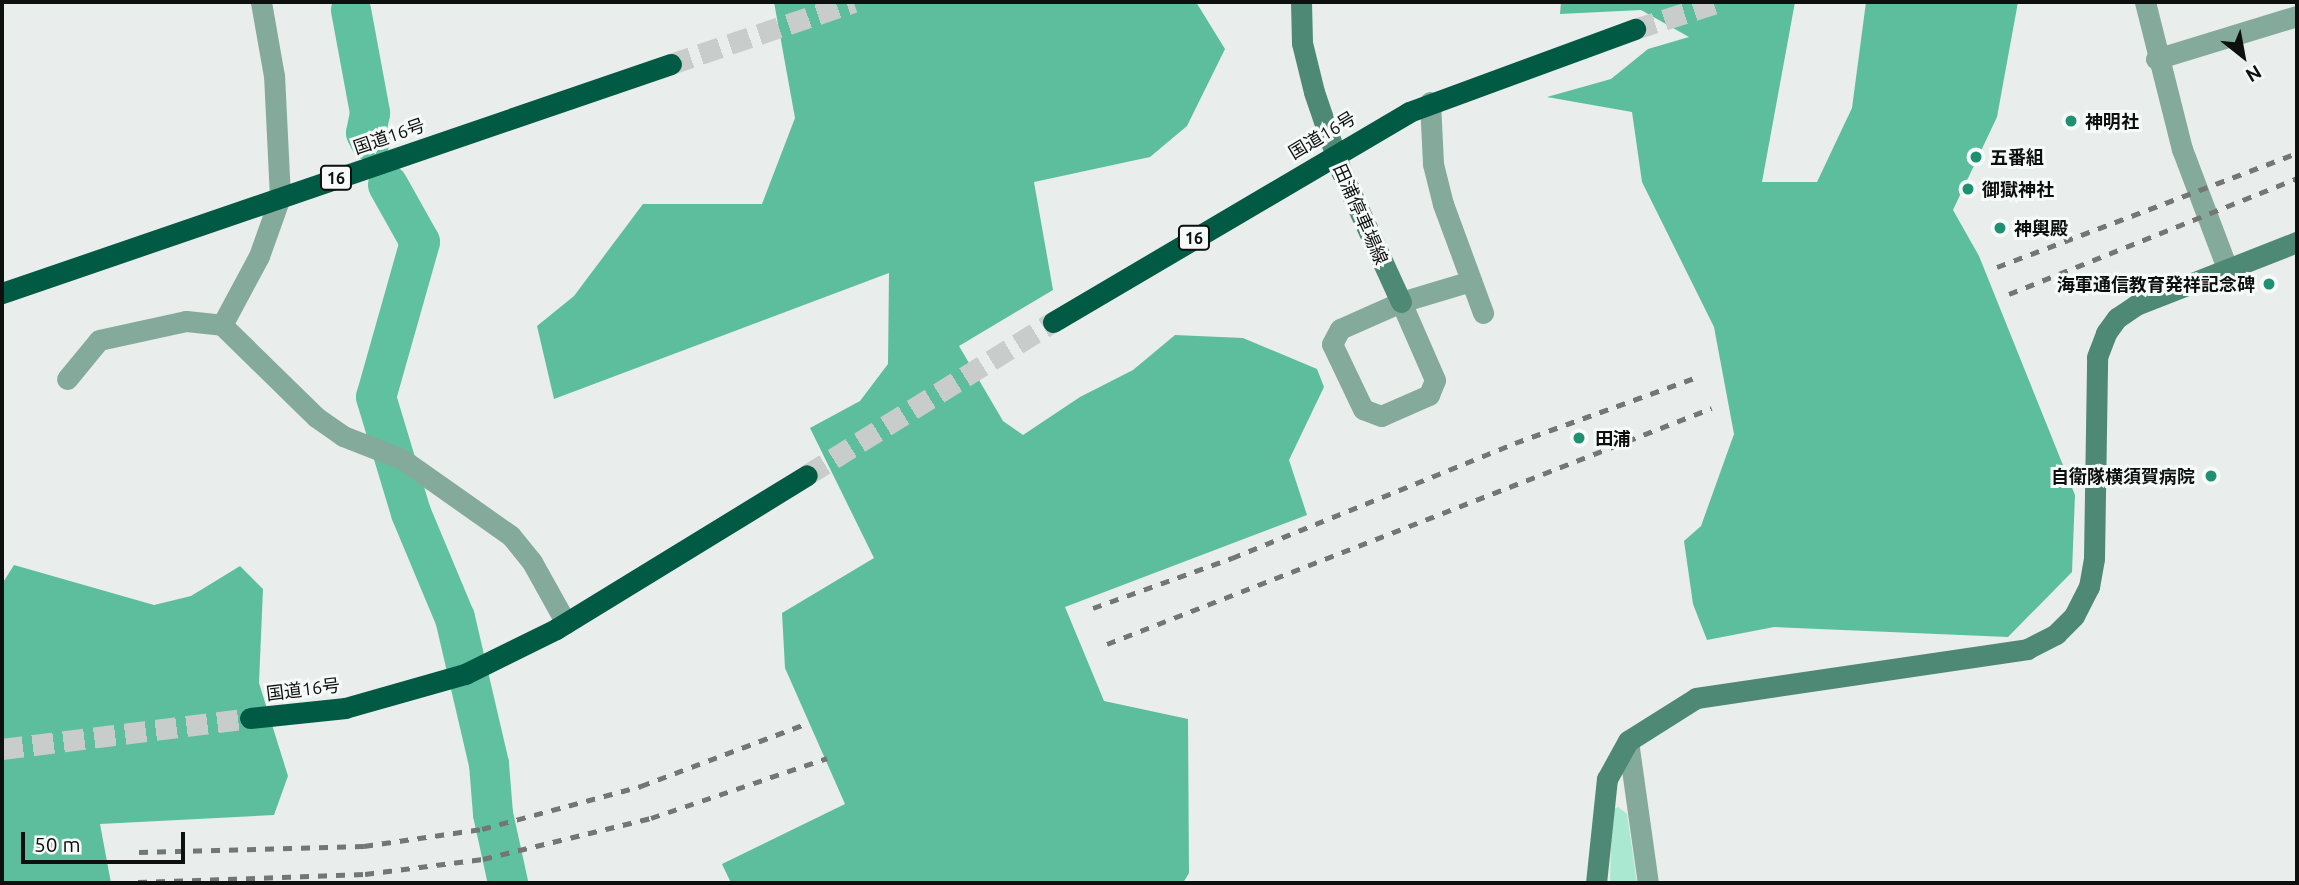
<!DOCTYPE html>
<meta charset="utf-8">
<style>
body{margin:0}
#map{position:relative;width:2299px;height:885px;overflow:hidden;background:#e9edeb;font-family:Ubuntu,"Noto Sans JP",sans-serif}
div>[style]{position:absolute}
.green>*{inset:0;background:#aae8d1}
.forest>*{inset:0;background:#5dbe9e}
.river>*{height:40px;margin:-20px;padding:0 20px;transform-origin:20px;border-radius:20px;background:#60c1a1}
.highway-tunnel>*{height:21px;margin-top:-10.5px;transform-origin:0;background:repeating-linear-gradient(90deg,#c8ccca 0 21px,transparent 0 31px)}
.street>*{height:21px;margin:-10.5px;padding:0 10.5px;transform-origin:10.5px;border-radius:10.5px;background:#83aa9b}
.secondary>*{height:21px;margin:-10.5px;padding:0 10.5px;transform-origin:10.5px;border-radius:10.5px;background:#4d8974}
.highway>*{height:21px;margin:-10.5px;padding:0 10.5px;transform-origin:10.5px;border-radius:10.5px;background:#005a44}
.rail>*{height:5px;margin-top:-2.5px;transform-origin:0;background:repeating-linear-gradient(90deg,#747676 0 9px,transparent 0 18px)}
.dots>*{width:19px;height:19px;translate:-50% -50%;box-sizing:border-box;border:4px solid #f6faf8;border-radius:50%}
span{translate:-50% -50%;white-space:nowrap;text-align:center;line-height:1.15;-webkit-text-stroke:6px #f6faf8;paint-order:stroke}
.shield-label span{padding:2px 5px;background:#f6faf8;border:2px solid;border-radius:5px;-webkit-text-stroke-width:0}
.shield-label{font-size:16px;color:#0e0f0f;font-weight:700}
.poi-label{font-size:18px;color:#0e0f0f;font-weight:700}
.left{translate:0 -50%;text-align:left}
.right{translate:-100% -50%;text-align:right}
.street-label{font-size:18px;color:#0e0f0f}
.frame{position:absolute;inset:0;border:4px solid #0e0f0f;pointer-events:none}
.north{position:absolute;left:2208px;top:21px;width:70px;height:70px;-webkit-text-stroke:5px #f6faf8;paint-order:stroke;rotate:149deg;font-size:19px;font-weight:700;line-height:28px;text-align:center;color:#0e0f0f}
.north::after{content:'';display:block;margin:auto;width:24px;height:32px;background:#0e0f0f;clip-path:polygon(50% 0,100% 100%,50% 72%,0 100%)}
.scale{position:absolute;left:21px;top:832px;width:164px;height:32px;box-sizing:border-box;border:4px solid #0e0f0f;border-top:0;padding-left:9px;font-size:21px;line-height:24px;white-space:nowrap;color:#0e0f0f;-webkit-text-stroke:5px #f6faf8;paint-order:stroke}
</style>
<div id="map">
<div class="green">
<i style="clip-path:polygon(1618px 807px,1627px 814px,1637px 883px,1610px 883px,1612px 810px)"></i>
</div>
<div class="forest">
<i style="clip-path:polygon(774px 2px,1196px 2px,1225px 49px,1187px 126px,1150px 157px,1034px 182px,1053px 290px,959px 346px,1003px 421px,1023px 435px,1080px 397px,1133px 370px,1175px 335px,1243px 338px,1317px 369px,1324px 387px,1289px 460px,1307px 515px,1065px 607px,1104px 701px,1188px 719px,1189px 873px,1183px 883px,731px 883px,722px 864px,845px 804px,785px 668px,782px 613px,874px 558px,810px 428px,860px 401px,888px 364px,889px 273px,554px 399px,537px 326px,574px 296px,643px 204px,762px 204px,795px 118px)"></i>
<i style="clip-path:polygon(1561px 2px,1795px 2px,1762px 182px,1817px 182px,1852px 108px,1866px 2px,2018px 2px,1997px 117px,1953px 210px,1979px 256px,2075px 495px,2072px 572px,2008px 637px,1774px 627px,1707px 640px,1693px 604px,1684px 541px,1701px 526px,1734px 434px,1714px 327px,1642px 182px,1632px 112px,1547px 97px,1611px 79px,1648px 49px,1689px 37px,1641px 10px,1560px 14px)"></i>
<i style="clip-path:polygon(14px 565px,154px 605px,191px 596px,240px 566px,263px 589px,259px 683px,288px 776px,274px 815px,100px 824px,111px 883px,2px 883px,2px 584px)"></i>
</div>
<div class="river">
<i style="left:351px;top:10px;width:105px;rotate:79.5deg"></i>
<i style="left:370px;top:113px;width:20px;rotate:101deg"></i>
<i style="left:366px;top:133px;width:9px;rotate:63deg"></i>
<i style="left:388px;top:185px;width:65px;rotate:60.7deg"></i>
<i style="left:420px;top:242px;width:161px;rotate:105.8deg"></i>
<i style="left:376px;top:397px;width:121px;rotate:73.2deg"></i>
<i style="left:411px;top:513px;width:114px;rotate:67.3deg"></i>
<i style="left:455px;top:618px;width:150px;rotate:76.9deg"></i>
<i style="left:489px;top:764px;width:50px;rotate:85.4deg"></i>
<i style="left:493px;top:814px;width:71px;rotate:77.7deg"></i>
</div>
<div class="highway-tunnel">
<i style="left:1635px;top:29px;width:89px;rotate:-17.6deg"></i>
<i style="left:671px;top:64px;width:193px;rotate:-18.7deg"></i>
<i style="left:807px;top:475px;width:290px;rotate:-31.9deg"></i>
<i style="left:2px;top:749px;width:250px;rotate:-7.1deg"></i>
</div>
<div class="street">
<i style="left:2145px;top:2px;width:152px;rotate:75.9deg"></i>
<i style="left:2182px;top:149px;width:127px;rotate:69.3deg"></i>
<i style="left:2156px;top:59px;width:147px;rotate:-17deg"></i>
<i style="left:1430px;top:102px;width:62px;rotate:87.2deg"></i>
<i style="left:1433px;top:164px;width:41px;rotate:76deg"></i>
<i style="left:1443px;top:204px;width:116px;rotate:69.8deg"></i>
<i style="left:1401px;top:302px;width:85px;rotate:66.4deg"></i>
<i style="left:1435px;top:380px;width:16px;rotate:112deg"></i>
<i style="left:1429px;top:395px;width:52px;rotate:156.4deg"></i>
<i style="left:1381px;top:416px;width:19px;rotate:-159deg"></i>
<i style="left:1363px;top:409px;width:72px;rotate:-115.5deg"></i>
<i style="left:1332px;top:344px;width:17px;rotate:-62deg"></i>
<i style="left:1340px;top:329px;width:67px;rotate:-23.9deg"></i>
<i style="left:1401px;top:302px;width:73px;rotate:-16.7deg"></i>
<i style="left:222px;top:325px;width:78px;rotate:-61.8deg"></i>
<i style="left:259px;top:256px;width:63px;rotate:-70.4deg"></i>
<i style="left:280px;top:197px;width:121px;rotate:-92.8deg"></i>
<i style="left:274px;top:76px;width:75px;rotate:-100deg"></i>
<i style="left:67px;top:379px;width:50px;rotate:-50.6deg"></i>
<i style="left:99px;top:340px;width:89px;rotate:-12.3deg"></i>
<i style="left:186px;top:321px;width:36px;rotate:6deg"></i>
<i style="left:222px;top:325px;width:132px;rotate:44.4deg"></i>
<i style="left:316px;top:417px;width:33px;rotate:35deg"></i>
<i style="left:343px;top:436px;width:63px;rotate:21.3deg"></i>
<i style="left:402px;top:459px;width:133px;rotate:35.2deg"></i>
<i style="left:511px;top:536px;width:33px;rotate:51deg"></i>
<i style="left:532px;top:562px;width:70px;rotate:60.9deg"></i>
<i style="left:1628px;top:741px;width:143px;rotate:82deg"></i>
</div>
<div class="secondary">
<i style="left:1301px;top:2px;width:41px;rotate:88.6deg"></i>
<i style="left:1302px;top:43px;width:50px;rotate:76.2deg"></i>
<i style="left:1314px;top:92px;width:83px;rotate:71.1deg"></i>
<i style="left:1341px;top:171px;width:144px;rotate:65.4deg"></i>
<i style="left:1596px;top:883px;width:105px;rotate:-84deg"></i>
<i style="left:1607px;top:779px;width:43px;rotate:-61.1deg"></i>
<i style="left:1628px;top:741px;width:80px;rotate:-32.3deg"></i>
<i style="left:1696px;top:698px;width:335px;rotate:-8.4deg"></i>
<i style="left:2027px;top:649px;width:33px;rotate:-27deg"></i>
<i style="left:2056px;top:634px;width:25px;rotate:-45deg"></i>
<i style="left:2074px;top:616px;width:33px;rotate:-63deg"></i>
<i style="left:2089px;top:587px;width:29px;rotate:-80deg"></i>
<i style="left:2094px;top:558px;width:201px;rotate:-89.1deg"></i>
<i style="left:2097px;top:357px;width:26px;rotate:-69deg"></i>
<i style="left:2106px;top:333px;width:19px;rotate:-54deg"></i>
<i style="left:2117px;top:318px;width:23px;rotate:-34deg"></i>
<i style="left:2136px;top:305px;width:173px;rotate:-21.4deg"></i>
</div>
<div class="highway">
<i style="left:2px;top:293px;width:707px;rotate:-18.9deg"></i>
<i style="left:1053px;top:322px;width:413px;rotate:-30.5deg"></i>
<i style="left:1409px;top:112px;width:241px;rotate:-20.2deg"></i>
<i style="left:250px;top:718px;width:96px;rotate:-6deg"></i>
<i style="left:345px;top:708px;width:125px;rotate:-15.8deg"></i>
<i style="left:465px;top:674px;width:102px;rotate:-26.3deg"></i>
<i style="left:556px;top:629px;width:294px;rotate:-31.5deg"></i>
</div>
<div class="rail">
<i style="left:1997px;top:267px;width:321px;rotate:-20.8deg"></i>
<i style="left:2009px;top:294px;width:310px;rotate:-21.9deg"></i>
<i style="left:1093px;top:608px;width:148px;rotate:-19.8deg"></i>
<i style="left:1232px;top:558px;width:305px;rotate:-22.1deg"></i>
<i style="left:1515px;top:443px;width:197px;rotate:-19.9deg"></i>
<i style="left:1107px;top:644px;width:649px;rotate:-21.31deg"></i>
<i style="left:139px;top:852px;width:225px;rotate:-1.5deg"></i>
<i style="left:364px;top:846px;width:119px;rotate:-8.2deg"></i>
<i style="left:482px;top:829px;width:165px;rotate:-15.1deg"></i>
<i style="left:641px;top:786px;width:178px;rotate:-20.7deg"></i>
<i style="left:138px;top:882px;width:227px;rotate:-2deg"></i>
<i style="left:365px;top:874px;width:119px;rotate:-7.2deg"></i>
<i style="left:483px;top:859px;width:173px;rotate:-13.7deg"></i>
<i style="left:651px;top:818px;width:186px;rotate:-18.8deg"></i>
</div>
<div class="dots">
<i style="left:2071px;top:121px;background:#209072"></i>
<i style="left:1976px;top:157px;background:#209072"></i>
<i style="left:1968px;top:189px;background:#209072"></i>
<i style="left:2000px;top:228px;background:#209072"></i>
<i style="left:2269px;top:284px;background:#209072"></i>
<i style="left:1579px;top:438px;background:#209072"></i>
<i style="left:2211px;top:476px;background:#209072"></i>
</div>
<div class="shield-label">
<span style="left:336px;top:178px">16</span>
<span style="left:1194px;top:238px">16</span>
</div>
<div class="poi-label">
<span class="left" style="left:2085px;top:121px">神明社</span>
<span class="left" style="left:1990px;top:157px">五番組</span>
<span class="left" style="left:1982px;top:189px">御獄神社</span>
<span class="left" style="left:2014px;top:228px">神輿殿</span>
<span class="right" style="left:2255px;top:284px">海軍通信教育発祥記念碑</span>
<span class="left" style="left:1595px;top:438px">田浦</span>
<span class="right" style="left:2195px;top:476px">自衛隊横須賀病院</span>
</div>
<div class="street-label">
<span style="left:1322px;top:135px;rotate:-31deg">国道16号</span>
<span style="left:389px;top:136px;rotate:-19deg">国道16号</span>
<span style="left:1361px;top:214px;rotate:66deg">田浦停車場線</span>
<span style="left:303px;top:689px;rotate:-7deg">国道16号</span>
</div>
<div class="frame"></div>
<div class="north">N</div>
<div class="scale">50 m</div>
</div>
